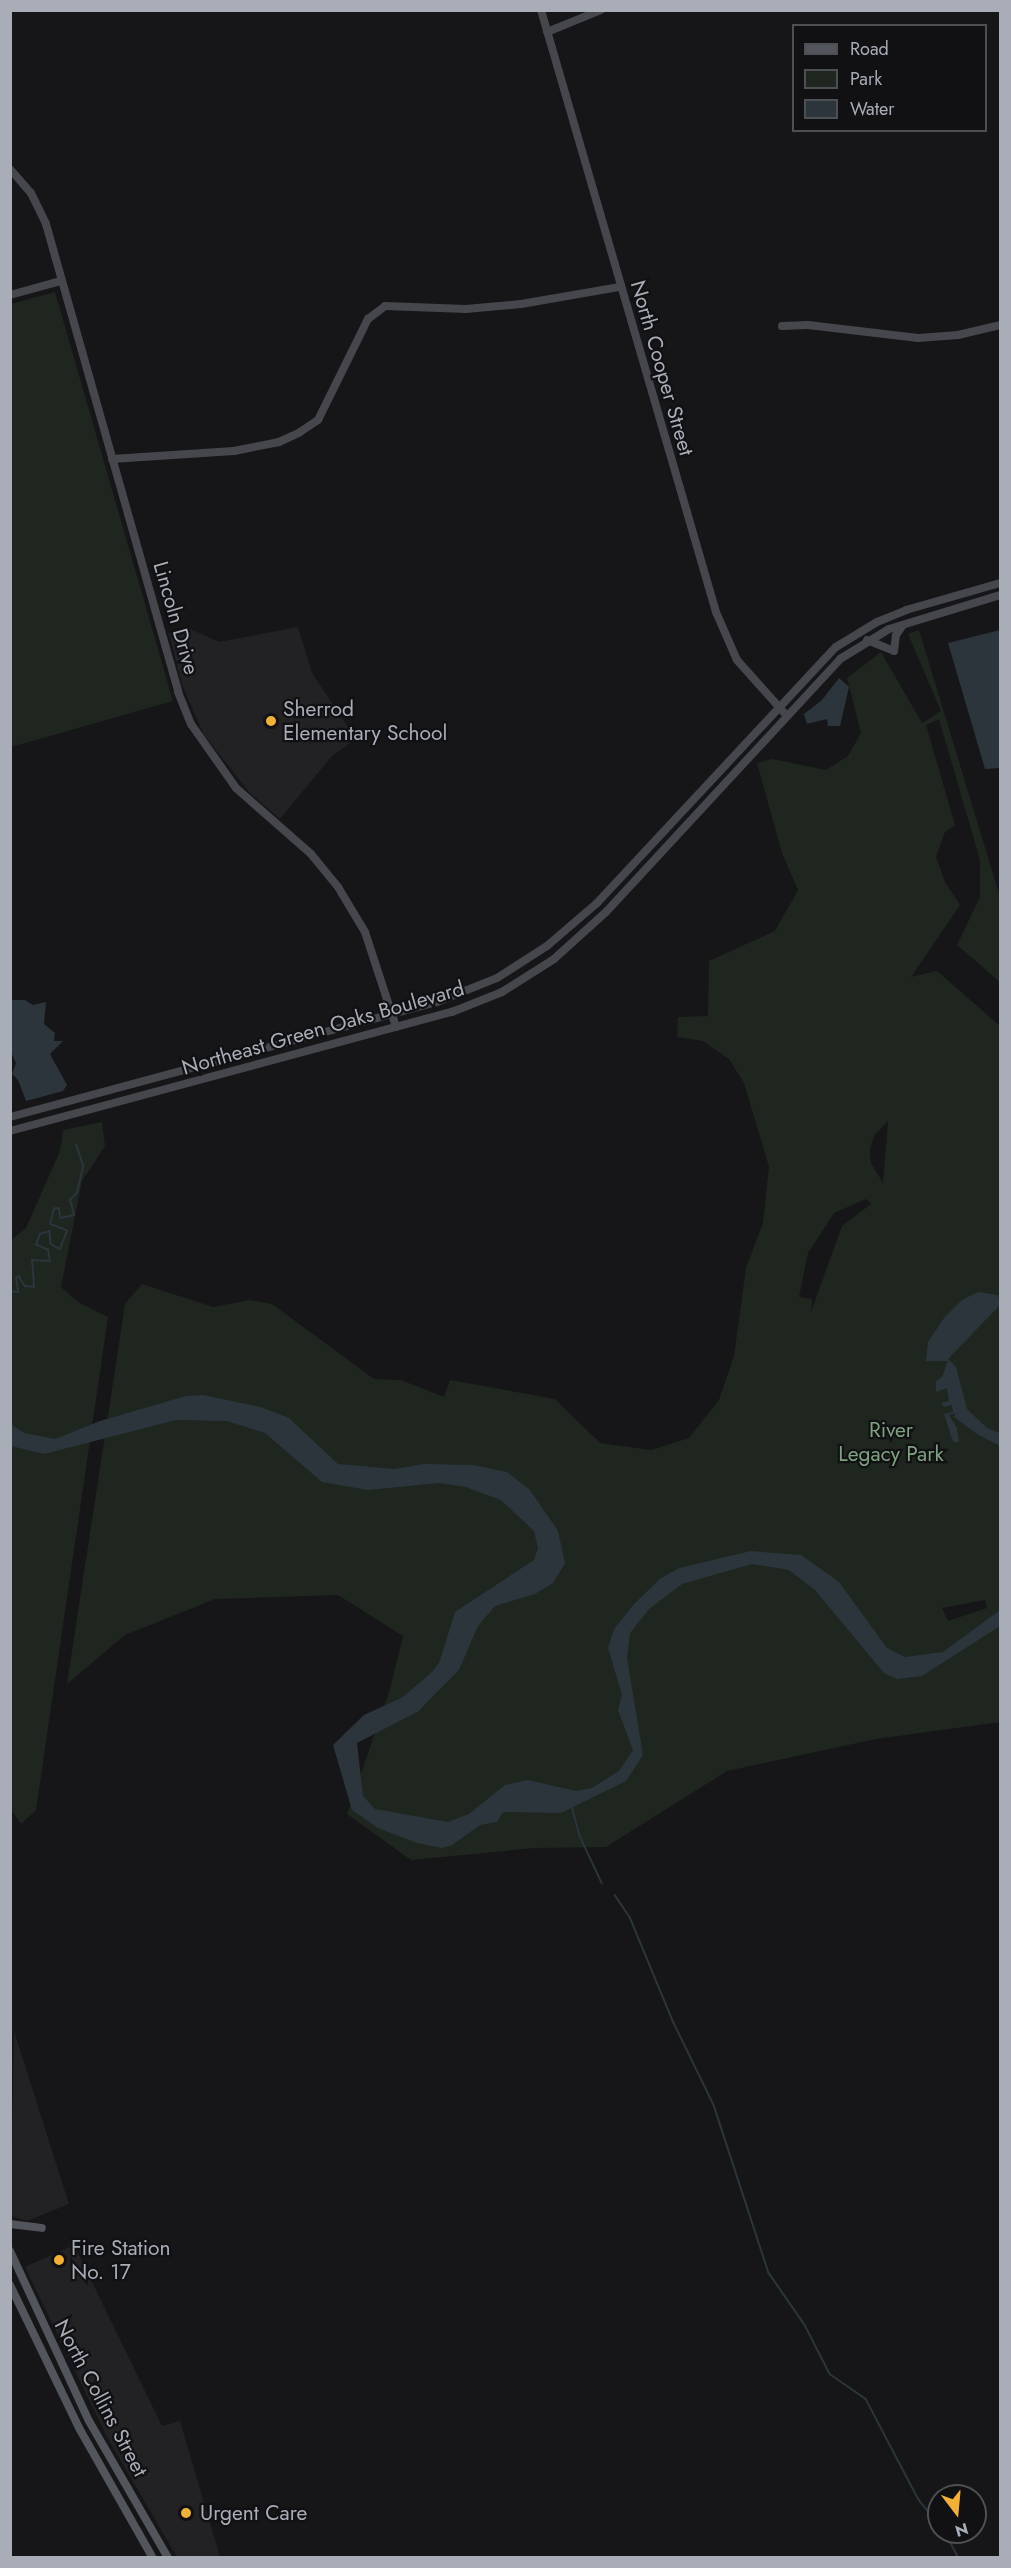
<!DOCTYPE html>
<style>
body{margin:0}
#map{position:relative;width:1011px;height:2568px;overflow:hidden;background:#161618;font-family:Jost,sans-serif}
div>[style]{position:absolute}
.built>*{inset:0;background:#222225}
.green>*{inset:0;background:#1e261f}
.water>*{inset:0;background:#2c353c}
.stream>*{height:1.5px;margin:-0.75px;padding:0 0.75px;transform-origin:0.75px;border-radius:0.75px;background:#2c353c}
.secondary>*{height:8px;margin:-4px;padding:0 4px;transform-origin:4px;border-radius:4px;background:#45474d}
.primary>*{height:8px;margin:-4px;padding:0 4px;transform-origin:4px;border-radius:4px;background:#53555c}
.dots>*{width:16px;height:16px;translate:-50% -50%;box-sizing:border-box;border:3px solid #111113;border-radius:50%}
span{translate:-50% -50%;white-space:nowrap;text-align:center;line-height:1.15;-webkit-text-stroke:4.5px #111113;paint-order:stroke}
.street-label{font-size:21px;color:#a8adb8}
.poi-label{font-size:21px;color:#a8adb8}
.left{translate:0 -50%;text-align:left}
.park-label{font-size:21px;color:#7fa381}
.frame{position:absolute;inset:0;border:12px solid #a8adb8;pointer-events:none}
.legend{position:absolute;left:792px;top:24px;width:195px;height:108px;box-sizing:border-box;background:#111113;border:2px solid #4d4f55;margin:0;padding:8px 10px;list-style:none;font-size:18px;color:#a8adb8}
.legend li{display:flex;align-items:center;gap:12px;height:30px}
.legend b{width:30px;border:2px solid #4d4f55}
.north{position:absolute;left:927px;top:2484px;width:60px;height:60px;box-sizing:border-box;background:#111113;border:2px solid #4d4f55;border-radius:50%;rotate:164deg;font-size:16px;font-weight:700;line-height:24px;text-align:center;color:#a8adb8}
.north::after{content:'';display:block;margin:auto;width:21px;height:27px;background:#f2b134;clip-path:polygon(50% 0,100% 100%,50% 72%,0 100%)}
</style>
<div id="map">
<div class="built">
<i style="clip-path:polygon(298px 627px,312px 673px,356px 739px,332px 756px,280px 819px,250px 793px,204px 735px,182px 685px,169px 633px,188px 628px,219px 642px)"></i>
<i style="clip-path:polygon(14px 2031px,69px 2204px,27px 2221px,11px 2216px)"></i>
<i style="clip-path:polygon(74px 2245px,162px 2426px,180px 2421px,220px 2557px,177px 2557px,107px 2437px,25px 2267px)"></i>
</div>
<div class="green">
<i style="clip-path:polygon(55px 292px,173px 701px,11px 747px,11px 304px)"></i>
<i style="clip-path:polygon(evenodd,919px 630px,1000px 897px,1000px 982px,957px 945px,980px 897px,980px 860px,939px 719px,926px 725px,955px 825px,945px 832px,936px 857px,945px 882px,960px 905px,911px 977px,937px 971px,1000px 1026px,1000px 1722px,876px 1739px,727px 1771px,606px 1847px,535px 1848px,411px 1860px,347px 1814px,389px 1692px,403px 1636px,338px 1595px,215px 1599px,125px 1635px,67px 1684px,125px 1304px,142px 1284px,213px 1307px,250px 1300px,272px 1304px,374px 1379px,401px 1380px,444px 1397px,450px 1380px,555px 1399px,600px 1443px,651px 1450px,689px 1438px,719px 1400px,734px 1356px,746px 1268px,763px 1223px,769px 1167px,744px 1083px,729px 1059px,703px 1041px,677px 1037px,678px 1017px,708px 1016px,709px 961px,775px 931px,798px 890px,782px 853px,757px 763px,772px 759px,826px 770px,848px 756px,861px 733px,847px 678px,881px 652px,922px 723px,941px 711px,908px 634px,919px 630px,888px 1121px,888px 1122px,883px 1183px,871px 1163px,870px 1149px,875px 1134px,888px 1121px,919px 630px,866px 1199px,871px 1204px,842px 1226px,811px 1312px,812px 1299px,799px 1297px,808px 1253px,834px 1213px,866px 1199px,919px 630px,985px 1600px,987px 1608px,948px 1621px,942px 1608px,985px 1600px)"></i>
<i style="clip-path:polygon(102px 1122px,105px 1146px,82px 1181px,61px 1287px,78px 1302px,108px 1317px,36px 1810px,21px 1824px,11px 1810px,11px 1240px,26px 1228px,60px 1151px,63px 1130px)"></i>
</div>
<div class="water">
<i style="clip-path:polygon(1000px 630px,1000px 768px,985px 769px,948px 643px)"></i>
<i style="clip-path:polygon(839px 678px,849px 687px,840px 726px,828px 726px,827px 719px,807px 724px,804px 714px,822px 700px)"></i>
<i style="clip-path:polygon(10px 1000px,25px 1000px,33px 1005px,46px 1002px,44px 1024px,55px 1033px,54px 1041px,63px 1041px,50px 1054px,67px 1085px,63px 1091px,26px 1101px,18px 1080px,12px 1074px,16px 1063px,11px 1052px)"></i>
<i style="clip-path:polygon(978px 1292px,998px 1295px,1000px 1305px,948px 1359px,956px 1367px,967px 1409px,987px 1428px,1000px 1433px,1000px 1446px,977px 1434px,954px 1417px,955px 1413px,949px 1415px,957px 1428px,959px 1442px,953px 1442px,944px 1414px,953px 1412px,952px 1405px,944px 1407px,941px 1403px,949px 1401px,947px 1388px,936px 1392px,936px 1381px,942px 1377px,948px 1361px,926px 1361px,928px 1342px,944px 1318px,962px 1300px)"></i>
<i style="clip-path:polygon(203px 1395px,261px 1407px,289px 1418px,338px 1464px,395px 1469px,423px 1464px,473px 1465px,507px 1472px,530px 1490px,558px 1531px,565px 1563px,553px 1583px,535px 1594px,495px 1606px,478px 1626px,459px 1670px,429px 1700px,419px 1711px,357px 1743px,363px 1796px,375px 1809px,448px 1822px,469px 1814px,505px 1785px,528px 1780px,576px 1791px,592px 1788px,619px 1771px,633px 1750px,618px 1710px,622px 1695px,608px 1648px,614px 1629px,634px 1604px,661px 1578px,679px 1568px,751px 1551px,801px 1555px,839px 1582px,887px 1648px,905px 1657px,943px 1652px,1000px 1610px,1000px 1626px,922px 1676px,897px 1679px,884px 1673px,815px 1590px,789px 1570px,752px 1564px,682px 1584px,649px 1609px,630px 1633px,627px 1658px,643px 1755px,626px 1781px,561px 1813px,503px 1812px,497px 1822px,480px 1825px,452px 1845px,442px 1848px,417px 1843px,378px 1828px,352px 1810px,333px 1745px,364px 1715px,403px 1697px,432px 1672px,439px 1663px,455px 1612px,534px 1560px,538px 1548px,534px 1531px,501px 1500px,466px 1487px,439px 1483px,368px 1490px,322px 1482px,265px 1433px,227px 1421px,176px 1420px,44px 1454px,11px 1446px,11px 1424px,24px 1433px,55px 1439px,100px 1421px,186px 1396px)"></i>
</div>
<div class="stream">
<i style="left:10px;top:1291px;width:8px;rotate:7deg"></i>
<i style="left:18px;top:1292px;width:14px;rotate:-98deg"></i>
<i style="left:16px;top:1278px;width:4px;rotate:-34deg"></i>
<i style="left:19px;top:1276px;width:12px;rotate:59deg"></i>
<i style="left:25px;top:1286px;width:9px;rotate:6deg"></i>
<i style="left:34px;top:1287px;width:27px;rotate:-94deg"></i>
<i style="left:32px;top:1260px;width:18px;rotate:3deg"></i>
<i style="left:50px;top:1261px;width:11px;rotate:-100deg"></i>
<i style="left:48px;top:1250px;width:13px;rotate:-157deg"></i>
<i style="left:36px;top:1245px;width:12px;rotate:-70deg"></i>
<i style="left:40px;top:1234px;width:10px;rotate:-17deg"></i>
<i style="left:50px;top:1231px;width:13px;rotate:86deg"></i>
<i style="left:51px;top:1244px;width:10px;rotate:29deg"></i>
<i style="left:60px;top:1249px;width:19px;rotate:-69deg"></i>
<i style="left:67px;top:1231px;width:18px;rotate:-158deg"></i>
<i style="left:50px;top:1224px;width:16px;rotate:-75deg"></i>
<i style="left:54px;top:1209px;width:5px;rotate:-11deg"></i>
<i style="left:59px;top:1208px;width:10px;rotate:79deg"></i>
<i style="left:61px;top:1218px;width:13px;rotate:-13deg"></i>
<i style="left:74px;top:1215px;width:16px;rotate:-105deg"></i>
<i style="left:70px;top:1200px;width:10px;rotate:-45deg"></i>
<i style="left:77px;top:1193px;width:28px;rotate:-77deg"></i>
<i style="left:83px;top:1166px;width:22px;rotate:-108deg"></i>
<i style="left:572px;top:1806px;width:31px;rotate:75deg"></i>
<i style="left:580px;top:1836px;width:52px;rotate:64.9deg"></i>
<i style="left:615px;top:1895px;width:27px;rotate:56deg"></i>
<i style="left:630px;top:1917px;width:115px;rotate:67.5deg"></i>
<i style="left:674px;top:2023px;width:91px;rotate:64deg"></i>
<i style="left:714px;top:2105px;width:177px;rotate:71.9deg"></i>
<i style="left:769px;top:2273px;width:63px;rotate:55.3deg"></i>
<i style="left:805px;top:2325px;width:55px;rotate:63deg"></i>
<i style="left:830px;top:2374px;width:44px;rotate:34.8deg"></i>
<i style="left:866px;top:2399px;width:114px;rotate:62.3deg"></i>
<i style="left:919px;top:2500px;width:32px;rotate:51deg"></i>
<i style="left:945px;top:2532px;width:30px;rotate:62deg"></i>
</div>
<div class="secondary">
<i style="left:541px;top:10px;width:627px;rotate:73.79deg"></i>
<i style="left:716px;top:612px;width:52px;rotate:66.4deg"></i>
<i style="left:737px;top:660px;width:75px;rotate:48.2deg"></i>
<i style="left:547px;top:32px;width:58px;rotate:-22.2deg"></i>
<i style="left:10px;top:169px;width:32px;rotate:49deg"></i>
<i style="left:31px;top:193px;width:34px;rotate:64deg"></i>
<i style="left:46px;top:224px;width:486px;rotate:74.2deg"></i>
<i style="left:178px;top:692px;width:35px;rotate:68deg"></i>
<i style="left:191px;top:724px;width:78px;rotate:54.9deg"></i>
<i style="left:236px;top:788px;width:100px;rotate:41.3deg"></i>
<i style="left:311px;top:854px;width:43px;rotate:50.7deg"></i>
<i style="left:338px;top:887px;width:52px;rotate:59deg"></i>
<i style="left:365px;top:932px;width:100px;rotate:71.9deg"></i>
<i style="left:10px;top:295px;width:53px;rotate:-15.4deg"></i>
<i style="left:782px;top:326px;width:26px;rotate:-2deg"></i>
<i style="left:808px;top:325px;width:111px;rotate:6.7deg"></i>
<i style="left:918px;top:338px;width:40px;rotate:-4.3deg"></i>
<i style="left:958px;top:335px;width:43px;rotate:-13.4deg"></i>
<i style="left:112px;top:459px;width:122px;rotate:-3.8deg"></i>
<i style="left:234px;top:451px;width:46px;rotate:-11.3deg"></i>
<i style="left:279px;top:442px;width:23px;rotate:-25deg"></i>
<i style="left:300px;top:432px;width:22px;rotate:-34deg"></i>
<i style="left:318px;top:420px;width:113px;rotate:-63.7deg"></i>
<i style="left:368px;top:319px;width:21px;rotate:-37deg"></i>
<i style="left:385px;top:306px;width:81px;rotate:2.1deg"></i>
<i style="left:466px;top:309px;width:55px;rotate:-5.2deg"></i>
<i style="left:521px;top:304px;width:99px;rotate:-9.8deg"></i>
<i style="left:867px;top:640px;width:29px;rotate:22deg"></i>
<i style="left:894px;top:651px;width:16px;rotate:-83deg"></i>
<i style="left:896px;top:635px;width:12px;rotate:-55deg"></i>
<i style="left:10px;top:1117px;width:442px;rotate:-15.1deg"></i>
<i style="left:437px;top:1002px;width:65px;rotate:-21.8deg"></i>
<i style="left:497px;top:978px;width:59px;rotate:-32.6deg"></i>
<i style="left:547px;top:946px;width:66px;rotate:-40.7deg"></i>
<i style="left:597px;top:903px;width:350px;rotate:-47deg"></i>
<i style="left:836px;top:647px;width:48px;rotate:-31.4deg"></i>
<i style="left:877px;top:622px;width:31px;rotate:-22deg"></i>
<i style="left:906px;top:610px;width:98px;rotate:-16deg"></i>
<i style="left:10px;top:1131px;width:458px;rotate:-15.1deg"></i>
<i style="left:452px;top:1012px;width:54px;rotate:-21.8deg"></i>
<i style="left:502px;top:992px;width:62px;rotate:-32.4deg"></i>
<i style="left:554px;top:959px;width:70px;rotate:-42.1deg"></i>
<i style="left:606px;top:912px;width:345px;rotate:-47.2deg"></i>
<i style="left:840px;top:659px;width:57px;rotate:-31.5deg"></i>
<i style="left:889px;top:629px;width:116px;rotate:-17deg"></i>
</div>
<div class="primary">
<i style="left:10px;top:2224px;width:32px;rotate:7deg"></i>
<i style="left:10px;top:2251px;width:187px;rotate:65.1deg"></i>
<i style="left:89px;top:2421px;width:158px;rotate:60deg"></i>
<i style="left:10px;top:2285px;width:159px;rotate:64.2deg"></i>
<i style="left:79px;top:2428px;width:150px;rotate:60.4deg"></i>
</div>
<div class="dots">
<i style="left:271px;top:721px;background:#f2b134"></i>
<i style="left:59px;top:2260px;background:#f2b134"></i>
<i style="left:186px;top:2513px;background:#f2b134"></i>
</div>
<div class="street-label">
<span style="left:662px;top:368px;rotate:74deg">North Cooper Street</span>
<span style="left:176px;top:618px;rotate:74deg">Lincoln Drive</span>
<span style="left:323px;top:1028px;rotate:-16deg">Northeast Green Oaks Boulevard</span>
<span style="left:101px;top:2398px;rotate:62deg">North Collins Street</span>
</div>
<div class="poi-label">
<span class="left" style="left:283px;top:721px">Sherrod<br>Elementary School</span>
<span class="left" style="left:71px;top:2260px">Fire Station<br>No. 17</span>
<span class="left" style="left:200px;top:2513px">Urgent Care</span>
</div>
<div class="park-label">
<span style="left:891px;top:1442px">River<br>Legacy Park</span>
</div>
<div class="frame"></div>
<ul class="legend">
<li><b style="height:8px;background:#53555c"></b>Road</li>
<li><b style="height:16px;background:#1e261f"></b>Park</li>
<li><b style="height:16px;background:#2c353c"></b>Water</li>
</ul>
<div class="north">N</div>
</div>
